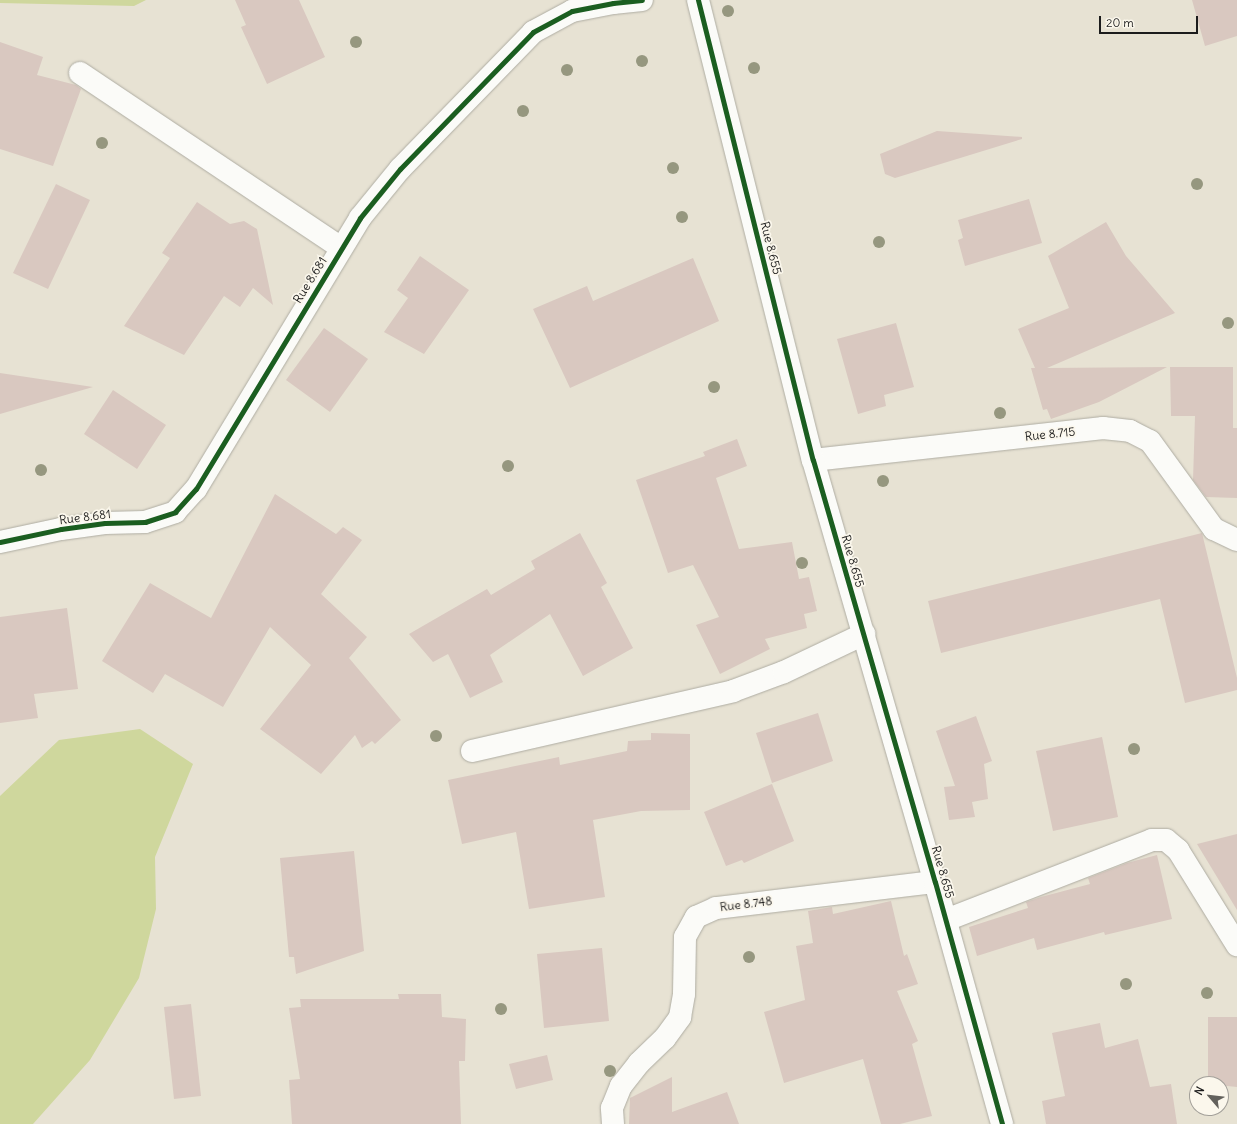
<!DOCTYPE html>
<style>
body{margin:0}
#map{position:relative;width:1237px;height:1124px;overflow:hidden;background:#e7e2d3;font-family:Delius,sans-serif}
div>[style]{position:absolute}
.green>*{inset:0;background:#cfd79d}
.building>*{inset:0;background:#d9c8c0}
.roads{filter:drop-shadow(0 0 1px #aeaca2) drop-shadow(0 0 1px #aeaca2)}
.minor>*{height:22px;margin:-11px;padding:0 11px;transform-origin:11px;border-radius:11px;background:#fbfbf8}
.tertiary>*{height:22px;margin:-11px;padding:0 11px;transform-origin:11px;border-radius:11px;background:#fbfbf8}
.cycleway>*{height:5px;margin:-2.5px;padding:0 2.5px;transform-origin:2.5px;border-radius:2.5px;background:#1b5e20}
.trees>*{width:12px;height:12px;margin:-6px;border-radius:50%;background:#96977f}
span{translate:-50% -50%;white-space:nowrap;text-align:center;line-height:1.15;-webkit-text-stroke:3.5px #fbf7ec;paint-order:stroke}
.street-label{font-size:12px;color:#1c1c1c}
.north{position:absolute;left:1189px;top:1076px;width:40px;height:40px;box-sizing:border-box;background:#fbf7ec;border:1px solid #a29f99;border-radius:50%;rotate:298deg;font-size:11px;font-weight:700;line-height:16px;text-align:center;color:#1c1c1c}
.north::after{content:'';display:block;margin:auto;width:14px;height:18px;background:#63615c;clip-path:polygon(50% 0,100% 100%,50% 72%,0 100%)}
.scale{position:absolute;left:1099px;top:16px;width:99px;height:18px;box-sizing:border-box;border:2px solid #1c1c1c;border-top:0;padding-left:5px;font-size:12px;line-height:14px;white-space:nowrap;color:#1c1c1c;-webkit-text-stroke:3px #fbf7ec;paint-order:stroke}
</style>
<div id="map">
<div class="green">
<i style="clip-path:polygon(0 0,146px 0,134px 6px,0 3px)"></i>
<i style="clip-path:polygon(140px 729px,193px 764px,155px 857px,156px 909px,139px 978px,90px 1060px,33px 1124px,0 1124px,0 796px,59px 740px)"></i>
</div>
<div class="building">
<i style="clip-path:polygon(235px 0,299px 0,325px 57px,267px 84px,241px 27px,246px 25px)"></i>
<i style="clip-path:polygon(1192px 0,1237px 0,1237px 36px,1205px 46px)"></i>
<i style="clip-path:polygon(0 42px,43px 57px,37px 75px,76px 85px,81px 89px,53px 166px,0 149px)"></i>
<i style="clip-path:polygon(937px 131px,1022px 137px,1022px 139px,895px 178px,885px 174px,880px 154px)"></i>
<i style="clip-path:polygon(56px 184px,90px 200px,48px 289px,13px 273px)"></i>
<i style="clip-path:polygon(1029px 199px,1042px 243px,965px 266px,958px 240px,963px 238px,958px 220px)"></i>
<i style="clip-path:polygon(197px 202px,230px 224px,244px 221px,257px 229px,273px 305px,253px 288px,240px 307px,224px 296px,184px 355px,124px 326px,170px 258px,162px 253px)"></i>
<i style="clip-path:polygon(1106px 222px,1126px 256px,1175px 313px,1047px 368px,1167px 367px,1099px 402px,1051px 419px,1047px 409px,1043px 410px,1031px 368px,1035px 368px,1018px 329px,1069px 308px,1048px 256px)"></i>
<i style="clip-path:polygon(420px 256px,469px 290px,424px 354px,384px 332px,408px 298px,397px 290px)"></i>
<i style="clip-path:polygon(693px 258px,719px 321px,570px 388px,533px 309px,587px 286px,593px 301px)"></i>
<i style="clip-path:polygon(896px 323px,914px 387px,884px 395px,886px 406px,858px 414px,837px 339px)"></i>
<i style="clip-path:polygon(324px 328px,368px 359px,330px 412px,286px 380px)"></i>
<i style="clip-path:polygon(1170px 367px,1233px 367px,1233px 428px,1237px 428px,1237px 498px,1206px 497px,1193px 480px,1195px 416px,1171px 416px)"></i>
<i style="clip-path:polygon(0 373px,93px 387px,0 414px)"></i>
<i style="clip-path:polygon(113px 390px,166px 425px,137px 469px,84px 434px)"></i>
<i style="clip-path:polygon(737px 439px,747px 466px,716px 478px,739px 549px,792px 542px,799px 579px,809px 577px,817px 611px,804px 614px,807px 628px,765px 639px,770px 649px,720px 674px,696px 625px,719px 617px,693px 565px,668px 573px,636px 480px,705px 456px,703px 452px)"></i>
<i style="clip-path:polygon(275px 494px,336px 534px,343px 527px,362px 540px,321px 594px,367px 637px,349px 658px,401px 720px,375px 744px,372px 741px,362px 748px,355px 735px,321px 774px,260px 729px,311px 665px,270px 627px,223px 707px,165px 674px,153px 693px,102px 661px,150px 583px,211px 618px)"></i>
<i style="clip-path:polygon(580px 533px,607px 583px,601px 587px,633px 648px,583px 676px,550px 614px,490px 655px,503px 682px,470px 698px,448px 654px,433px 662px,409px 634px,487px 589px,491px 595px,535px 569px,531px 561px)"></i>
<i style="clip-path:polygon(1202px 533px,1237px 678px,1237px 690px,1185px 703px,1160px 599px,941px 653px,928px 601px)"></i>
<i style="clip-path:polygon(67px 608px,78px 689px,34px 694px,38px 718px,0 723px,0 617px)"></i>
<i style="clip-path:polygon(818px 713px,833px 761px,772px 783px,756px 733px)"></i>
<i style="clip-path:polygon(976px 716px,992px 761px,984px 764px,988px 799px,972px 802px,975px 817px,949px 820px,944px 787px,955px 786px,936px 731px)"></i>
<i style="clip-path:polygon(651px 733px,690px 734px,690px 810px,641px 811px,593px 820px,605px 897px,529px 909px,516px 832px,462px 844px,448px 780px,559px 757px,560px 765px,627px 751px,628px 741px,651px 740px)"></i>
<i style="clip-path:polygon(1102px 737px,1118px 817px,1053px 831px,1036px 751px)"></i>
<i style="clip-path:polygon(772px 784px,794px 841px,744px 863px,742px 860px,726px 866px,704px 812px)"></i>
<i style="clip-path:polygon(1237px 834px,1237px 910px,1197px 844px)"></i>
<i style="clip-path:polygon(354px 851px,364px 951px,296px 974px,294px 957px,289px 957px,280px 858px)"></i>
<i style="clip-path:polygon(1157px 855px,1172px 919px,1105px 935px,1104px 932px,1037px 950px,1034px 938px,977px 956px,969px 927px,1028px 908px,1026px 902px,1041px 897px,1090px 884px,1088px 878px,1127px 863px)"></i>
<i style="clip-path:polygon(891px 901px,904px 956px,907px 954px,918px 984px,897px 991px,918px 1041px,912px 1044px,932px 1116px,900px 1124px,881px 1124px,863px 1059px,784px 1083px,764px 1012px,805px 1000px,796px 946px,813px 943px,808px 911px,832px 907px,833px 914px)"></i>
<i style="clip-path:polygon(602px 948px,609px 1021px,544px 1028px,537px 954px)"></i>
<i style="clip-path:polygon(398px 994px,441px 994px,442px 1017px,466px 1019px,465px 1061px,459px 1061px,461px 1124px,292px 1124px,289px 1080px,300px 1079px,289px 1008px,301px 1007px,300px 999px,399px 999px)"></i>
<i style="clip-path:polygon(191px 1004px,201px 1096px,174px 1099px,164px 1007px)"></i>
<i style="clip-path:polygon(1208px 1017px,1237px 1017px,1237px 1087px,1208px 1084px)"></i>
<i style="clip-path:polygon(1100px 1023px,1105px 1048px,1138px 1039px,1150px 1087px,1171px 1084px,1177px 1124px,1046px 1124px,1042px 1101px,1065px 1096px,1052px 1033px)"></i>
<i style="clip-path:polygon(547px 1055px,553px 1080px,516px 1089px,509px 1064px)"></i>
<i style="clip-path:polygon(672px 1077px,672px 1112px,727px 1092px,739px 1124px,629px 1124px,630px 1098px)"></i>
</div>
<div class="roads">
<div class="minor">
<i style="left:80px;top:73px;width:314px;rotate:33.8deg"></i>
<i style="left:813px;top:460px;width:292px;rotate:-6.3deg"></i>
<i style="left:1103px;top:428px;width:27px;rotate:6deg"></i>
<i style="left:1130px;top:431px;width:22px;rotate:27deg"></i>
<i style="left:1150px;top:441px;width:109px;rotate:54deg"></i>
<i style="left:1214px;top:529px;width:25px;rotate:26deg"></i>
<i style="left:0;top:542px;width:62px;rotate:-12deg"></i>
<i style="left:61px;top:529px;width:44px;rotate:-7.8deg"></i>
<i style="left:105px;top:523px;width:40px;rotate:-1.4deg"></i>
<i style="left:145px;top:522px;width:32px;rotate:-18deg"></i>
<i style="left:175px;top:512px;width:31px;rotate:-48deg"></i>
<i style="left:196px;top:489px;width:317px;rotate:-58.8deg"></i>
<i style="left:360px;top:218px;width:63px;rotate:-50.8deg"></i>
<i style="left:400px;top:169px;width:191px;rotate:-45.8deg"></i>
<i style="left:533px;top:32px;width:44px;rotate:-28.3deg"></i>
<i style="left:572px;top:11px;width:42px;rotate:-11deg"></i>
<i style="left:613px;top:3px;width:29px;rotate:-6deg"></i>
<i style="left:472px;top:751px;width:268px;rotate:-12.9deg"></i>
<i style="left:733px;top:691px;width:54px;rotate:-20.4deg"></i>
<i style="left:784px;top:672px;width:89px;rotate:-25.4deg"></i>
<i style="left:946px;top:920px;width:221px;rotate:-21.2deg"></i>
<i style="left:1152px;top:840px;width:14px"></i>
<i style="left:1166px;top:840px;width:16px;rotate:40deg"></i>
<i style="left:1178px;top:850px;width:112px;rotate:58.2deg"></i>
<i style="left:613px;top:1124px;width:16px;rotate:-94deg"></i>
<i style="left:612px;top:1108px;width:24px;rotate:-68deg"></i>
<i style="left:621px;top:1086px;width:29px;rotate:-52deg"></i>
<i style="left:639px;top:1063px;width:36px;rotate:-44deg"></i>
<i style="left:665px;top:1038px;width:26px;rotate:-54deg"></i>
<i style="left:680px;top:1017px;width:23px;rotate:-80deg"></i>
<i style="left:684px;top:994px;width:57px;rotate:-89deg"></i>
<i style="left:685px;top:937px;width:23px;rotate:-61deg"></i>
<i style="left:696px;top:917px;width:22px;rotate:-24deg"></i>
<i style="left:716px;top:908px;width:221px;rotate:-6.8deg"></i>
</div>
<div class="tertiary">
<i style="left:698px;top:0;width:474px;rotate:76deg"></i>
<i style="left:813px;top:460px;width:439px;rotate:73.9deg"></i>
<i style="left:935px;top:882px;width:251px;rotate:74.5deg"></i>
</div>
</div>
<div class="cycleway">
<i style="left:698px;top:0;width:474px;rotate:76deg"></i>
<i style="left:813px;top:460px;width:439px;rotate:73.9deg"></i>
<i style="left:935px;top:882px;width:251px;rotate:74.5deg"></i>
<i style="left:0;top:542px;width:62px;rotate:-12deg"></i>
<i style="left:61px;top:529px;width:44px;rotate:-7.8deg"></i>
<i style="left:105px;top:523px;width:40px;rotate:-1.4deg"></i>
<i style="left:145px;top:522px;width:32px;rotate:-18deg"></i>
<i style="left:175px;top:512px;width:31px;rotate:-48deg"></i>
<i style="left:196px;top:489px;width:317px;rotate:-58.8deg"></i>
<i style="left:360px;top:218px;width:63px;rotate:-50.8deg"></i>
<i style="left:400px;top:169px;width:191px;rotate:-45.8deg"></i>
<i style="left:533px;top:32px;width:44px;rotate:-28.3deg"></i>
<i style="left:572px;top:11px;width:42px;rotate:-11deg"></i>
<i style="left:613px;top:3px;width:29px;rotate:-6deg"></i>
</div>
<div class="trees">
<i style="left:728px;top:11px"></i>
<i style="left:356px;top:42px"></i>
<i style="left:642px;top:61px"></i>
<i style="left:754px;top:68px"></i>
<i style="left:567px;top:70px"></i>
<i style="left:523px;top:111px"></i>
<i style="left:102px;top:143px"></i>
<i style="left:673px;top:168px"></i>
<i style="left:1197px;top:184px"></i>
<i style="left:682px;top:217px"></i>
<i style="left:879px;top:242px"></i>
<i style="left:1228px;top:323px"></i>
<i style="left:714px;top:387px"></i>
<i style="left:1000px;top:413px"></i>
<i style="left:508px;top:466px"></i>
<i style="left:41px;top:470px"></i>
<i style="left:883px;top:481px"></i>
<i style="left:802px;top:563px"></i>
<i style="left:436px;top:736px"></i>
<i style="left:1134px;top:749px"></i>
<i style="left:749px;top:957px"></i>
<i style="left:1126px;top:984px"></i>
<i style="left:1207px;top:993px"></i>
<i style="left:501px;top:1009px"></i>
<i style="left:610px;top:1071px"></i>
</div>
<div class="street-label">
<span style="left:771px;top:248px;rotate:76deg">Rue 8.655</span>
<span style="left:310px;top:280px;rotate:-58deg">Rue 8.681</span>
<span style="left:1050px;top:434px;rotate:-6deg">Rue 8.715</span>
<span style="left:85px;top:517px;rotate:-7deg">Rue 8.681</span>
<span style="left:853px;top:561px;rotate:74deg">Rue 8.655</span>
<span style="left:943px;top:872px;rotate:74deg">Rue 8.655</span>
<span style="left:746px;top:904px;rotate:-7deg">Rue 8.748</span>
</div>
<div class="north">N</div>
<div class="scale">20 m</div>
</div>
